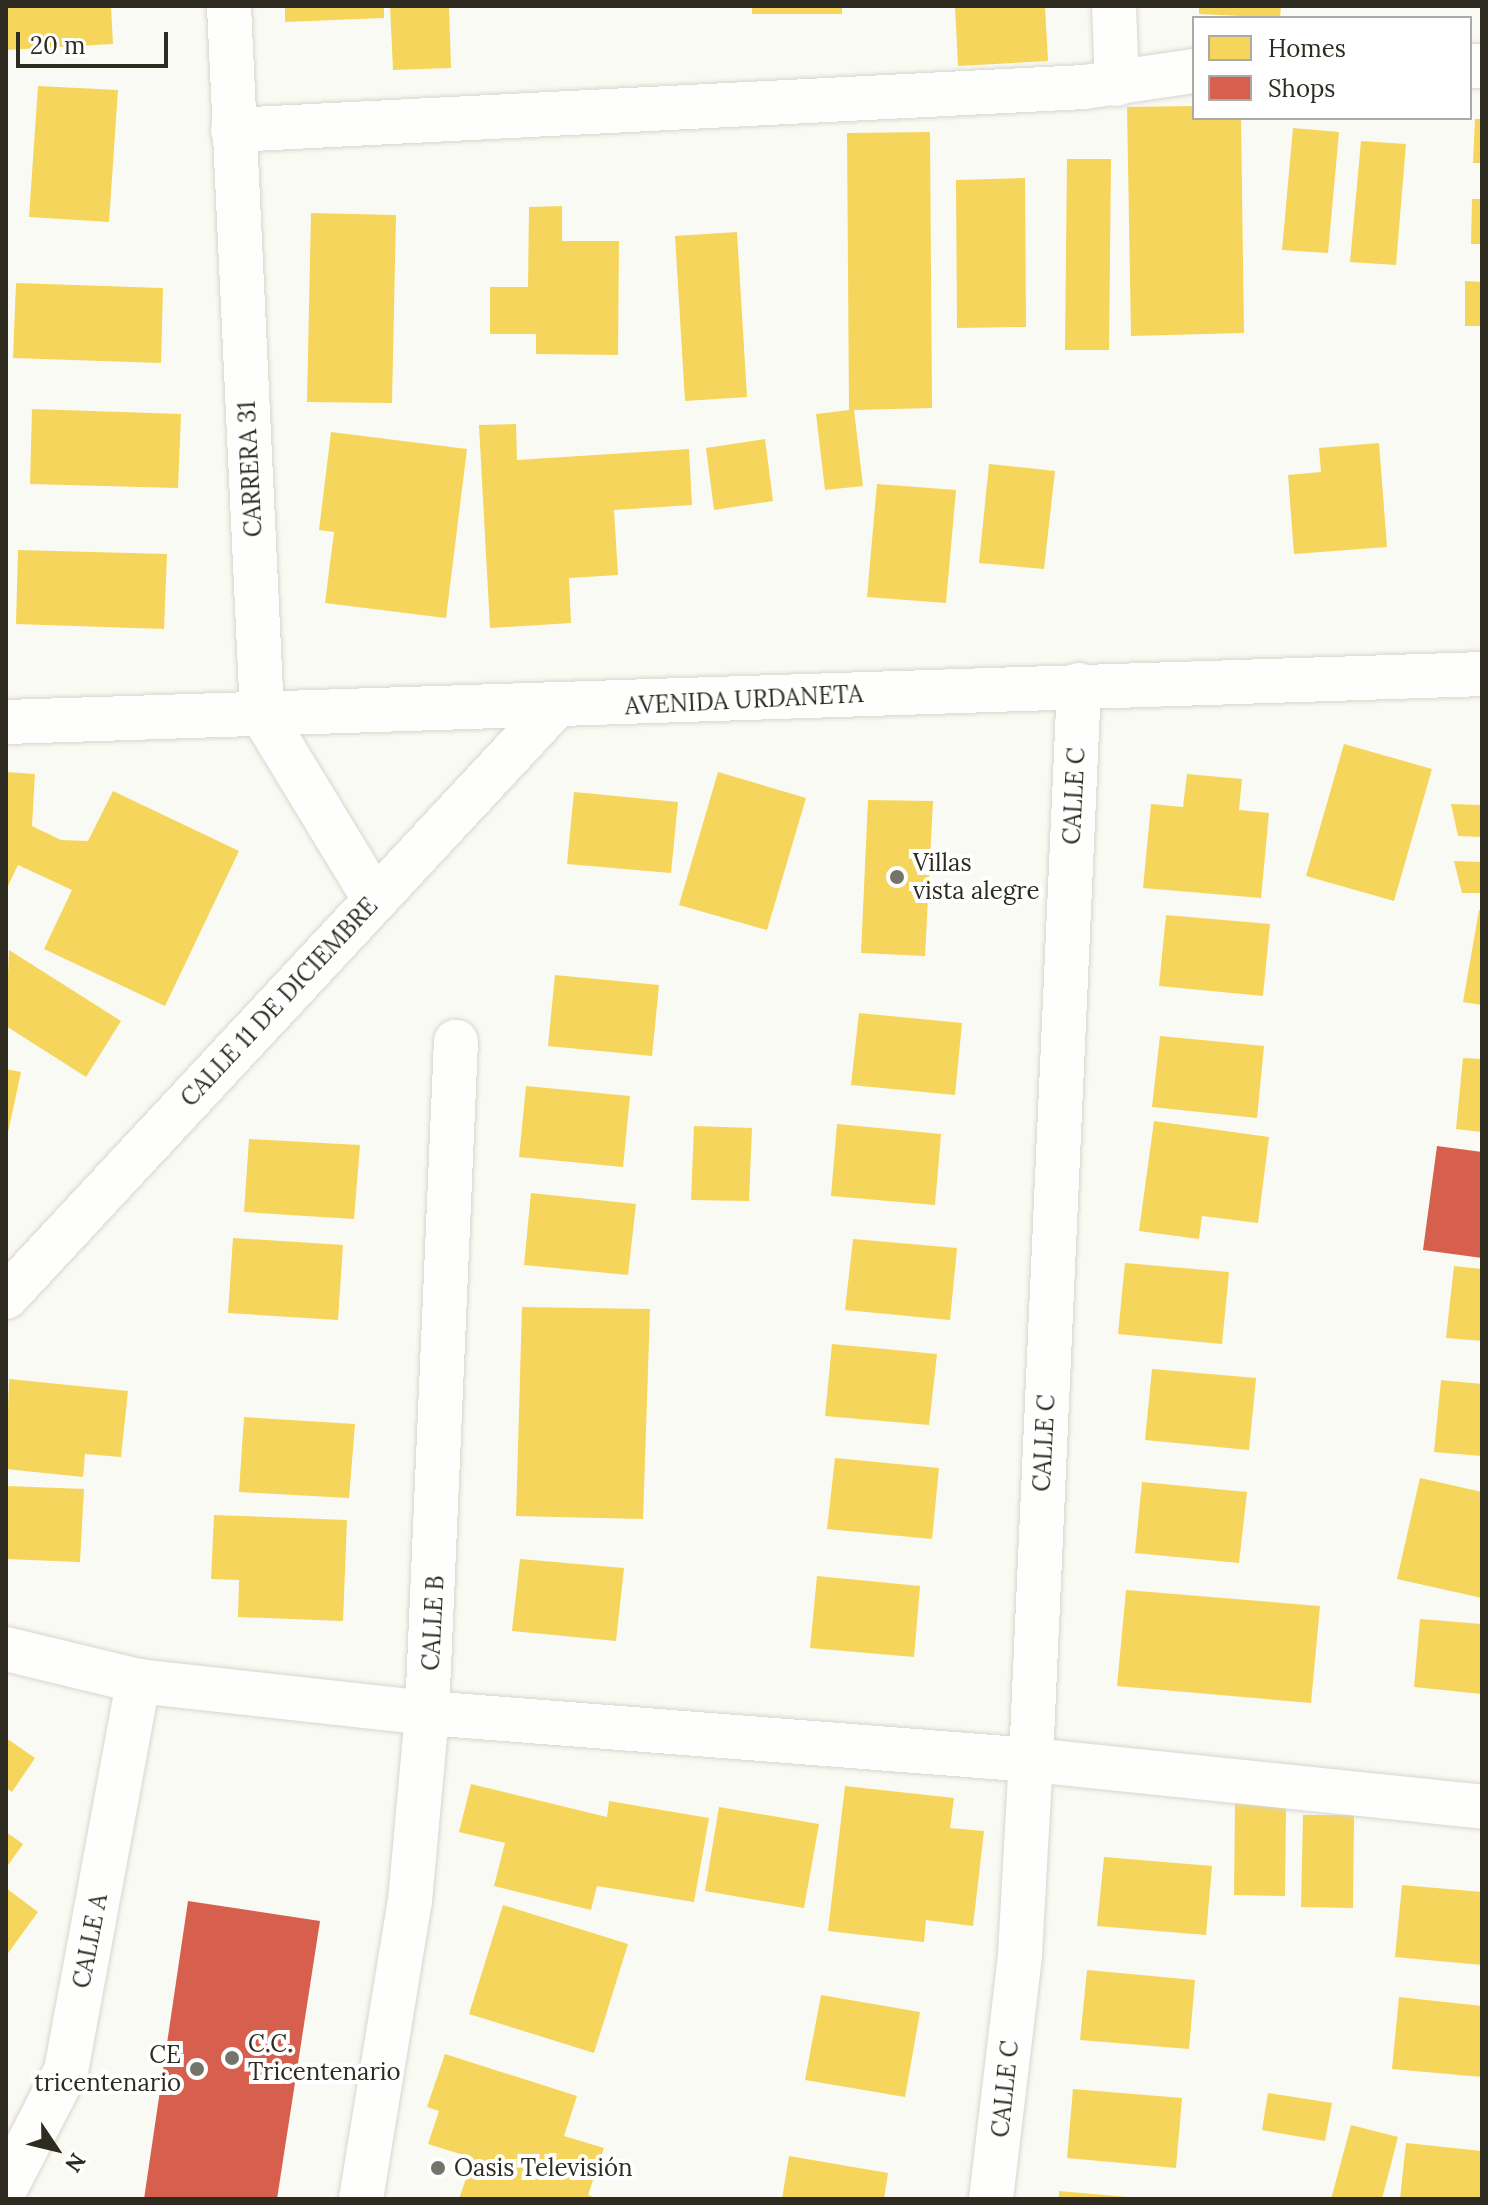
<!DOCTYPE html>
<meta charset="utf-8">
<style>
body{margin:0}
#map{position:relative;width:1488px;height:2205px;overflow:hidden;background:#fafaf4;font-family:Lora,serif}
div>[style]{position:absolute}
.homes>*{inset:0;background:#f6d55c}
.shops>*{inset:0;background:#d6604d}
.roads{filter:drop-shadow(0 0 2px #d7d6ce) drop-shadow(0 0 2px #d7d6ce)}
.minor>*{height:44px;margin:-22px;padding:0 22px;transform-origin:22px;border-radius:22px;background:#fefefd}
.dots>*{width:22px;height:22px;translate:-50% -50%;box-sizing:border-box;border:4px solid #fff;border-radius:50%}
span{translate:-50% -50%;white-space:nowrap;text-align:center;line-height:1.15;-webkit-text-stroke:8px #fff;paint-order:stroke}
.street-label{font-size:24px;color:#2e2c21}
.poi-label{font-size:24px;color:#2e2c21}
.left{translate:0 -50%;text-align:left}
.right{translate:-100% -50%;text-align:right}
.frame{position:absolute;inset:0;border:8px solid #2e2c21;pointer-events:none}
.legend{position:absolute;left:1192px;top:16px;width:280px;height:104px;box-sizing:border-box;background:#fff;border:2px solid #ababa6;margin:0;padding:10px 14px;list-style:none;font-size:24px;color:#2e2c21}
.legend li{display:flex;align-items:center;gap:16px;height:40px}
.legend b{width:40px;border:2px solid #ababa6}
.north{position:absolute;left:16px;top:2109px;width:80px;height:80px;-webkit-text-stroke:6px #fff;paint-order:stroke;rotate:125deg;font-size:22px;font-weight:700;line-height:32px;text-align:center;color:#2e2c21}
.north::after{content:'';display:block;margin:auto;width:28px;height:36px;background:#2e2c21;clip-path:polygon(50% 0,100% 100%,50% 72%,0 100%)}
.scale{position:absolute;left:16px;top:32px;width:152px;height:36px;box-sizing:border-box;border:4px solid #2e2c21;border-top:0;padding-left:10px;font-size:24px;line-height:28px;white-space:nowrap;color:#2e2c21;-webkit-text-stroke:6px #fff;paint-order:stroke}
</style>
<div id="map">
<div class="homes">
<i style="clip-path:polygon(6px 6px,111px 6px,113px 44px,6px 50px)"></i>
<i style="clip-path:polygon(285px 6px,384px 6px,384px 18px,285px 22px)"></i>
<i style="clip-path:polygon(390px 6px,449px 6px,451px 68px,393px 70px)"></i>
<i style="clip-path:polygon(752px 6px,842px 6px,842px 14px,752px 14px)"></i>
<i style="clip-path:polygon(955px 6px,1045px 6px,1048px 61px,958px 66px)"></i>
<i style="clip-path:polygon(1199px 6px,1281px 6px,1280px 18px,1199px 14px)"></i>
<i style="clip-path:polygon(38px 86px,118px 90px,109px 222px,29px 217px)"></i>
<i style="clip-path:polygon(1194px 106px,1194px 118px,1241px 118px,1244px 333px,1131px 336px,1127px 107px)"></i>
<i style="clip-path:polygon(1475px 119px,1482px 119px,1482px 163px,1473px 163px)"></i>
<i style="clip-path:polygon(1293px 128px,1339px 132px,1328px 253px,1282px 250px)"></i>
<i style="clip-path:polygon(930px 132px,932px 408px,854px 410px,863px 486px,825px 490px,816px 414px,849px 410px,847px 133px)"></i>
<i style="clip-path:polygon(1361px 141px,1406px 144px,1396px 265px,1350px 262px)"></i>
<i style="clip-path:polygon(1067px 159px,1111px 159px,1109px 350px,1065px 350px)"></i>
<i style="clip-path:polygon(1025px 178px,1026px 327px,957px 328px,956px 180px)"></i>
<i style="clip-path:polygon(1472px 199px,1482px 199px,1482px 244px,1471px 244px)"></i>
<i style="clip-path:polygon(562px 206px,562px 241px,619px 241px,618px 355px,536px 354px,536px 334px,490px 334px,490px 287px,528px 287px,529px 207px)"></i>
<i style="clip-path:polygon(311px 213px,396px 215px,392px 403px,307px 402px)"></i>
<i style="clip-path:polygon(737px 232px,747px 397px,685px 401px,675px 236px)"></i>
<i style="clip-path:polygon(1465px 281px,1482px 282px,1482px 326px,1465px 326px)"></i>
<i style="clip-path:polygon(16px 283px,163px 288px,161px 363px,13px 358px)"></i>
<i style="clip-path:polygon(32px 409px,181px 414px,178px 488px,30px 484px)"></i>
<i style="clip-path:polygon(516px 424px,517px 460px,689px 449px,692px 505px,614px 510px,618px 575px,569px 578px,571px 623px,490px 628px,479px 425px)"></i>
<i style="clip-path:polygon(331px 432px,467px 449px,446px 618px,325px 603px,334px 532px,319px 530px)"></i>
<i style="clip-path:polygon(765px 439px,773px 501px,714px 510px,706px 448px)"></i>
<i style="clip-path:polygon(1379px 443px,1387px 547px,1294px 554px,1288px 475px,1321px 472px,1319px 448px)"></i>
<i style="clip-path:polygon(989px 464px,1055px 471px,1044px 569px,979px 563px)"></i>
<i style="clip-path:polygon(877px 484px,956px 490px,946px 603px,867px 597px)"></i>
<i style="clip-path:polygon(18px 550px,167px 554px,164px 629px,16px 624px)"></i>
<i style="clip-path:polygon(1344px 744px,1432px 769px,1394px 901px,1306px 876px)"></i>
<i style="clip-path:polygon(6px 772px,35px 774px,32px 826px,61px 840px,88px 841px,113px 791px,239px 851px,165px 1006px,44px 949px,72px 890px,18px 865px,6px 890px)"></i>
<i style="clip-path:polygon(718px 772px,806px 798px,767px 930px,679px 905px)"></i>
<i style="clip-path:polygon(1187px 774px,1242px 779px,1239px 810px,1269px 813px,1261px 898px,1143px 888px,1151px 804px,1183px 807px)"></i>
<i style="clip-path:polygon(574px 792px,678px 802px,671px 873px,567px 864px)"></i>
<i style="clip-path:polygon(868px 800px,933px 801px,925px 956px,861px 953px)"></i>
<i style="clip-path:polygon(1451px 804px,1482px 805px,1482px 837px,1458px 836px)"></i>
<i style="clip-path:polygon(1454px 861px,1482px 862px,1482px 893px,1462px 893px)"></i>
<i style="clip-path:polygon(1479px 910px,1482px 911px,1482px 1005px,1463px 1002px)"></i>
<i style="clip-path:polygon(1166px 915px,1270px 924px,1263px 996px,1159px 986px)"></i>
<i style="clip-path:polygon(9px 950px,121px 1021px,86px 1077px,6px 1026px)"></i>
<i style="clip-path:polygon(555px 975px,659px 985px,652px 1056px,548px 1046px)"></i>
<i style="clip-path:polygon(859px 1013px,962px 1023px,955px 1095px,851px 1085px)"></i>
<i style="clip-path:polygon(1160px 1036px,1264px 1046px,1257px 1118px,1152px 1107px)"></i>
<i style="clip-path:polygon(1463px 1058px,1482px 1059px,1482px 1132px,1456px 1129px)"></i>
<i style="clip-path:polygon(6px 1069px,21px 1072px,7px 1137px,6px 1137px)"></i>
<i style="clip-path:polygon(526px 1086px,630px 1096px,623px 1167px,519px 1157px)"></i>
<i style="clip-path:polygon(1154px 1121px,1269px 1137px,1258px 1223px,1202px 1216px,1199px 1239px,1139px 1231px)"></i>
<i style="clip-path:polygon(837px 1124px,941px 1134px,935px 1205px,831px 1196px)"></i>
<i style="clip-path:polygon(694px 1126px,752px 1128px,749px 1201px,691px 1200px)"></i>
<i style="clip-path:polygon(249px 1139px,360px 1145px,354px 1219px,244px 1212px)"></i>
<i style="clip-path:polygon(531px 1193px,636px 1204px,628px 1275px,524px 1265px)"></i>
<i style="clip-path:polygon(233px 1238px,343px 1245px,338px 1320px,228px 1313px)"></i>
<i style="clip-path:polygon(853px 1239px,957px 1248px,950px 1320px,845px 1310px)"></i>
<i style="clip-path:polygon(1125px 1263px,1229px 1272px,1222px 1344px,1118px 1334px)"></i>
<i style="clip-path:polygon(1454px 1266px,1482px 1269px,1482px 1341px,1446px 1338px)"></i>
<i style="clip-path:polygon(522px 1307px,650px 1309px,643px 1519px,516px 1516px)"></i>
<i style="clip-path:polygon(832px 1344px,937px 1354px,929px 1425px,825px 1416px)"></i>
<i style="clip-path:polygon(1152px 1369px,1256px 1378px,1249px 1450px,1145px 1440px)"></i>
<i style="clip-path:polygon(9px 1379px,128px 1391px,121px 1457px,85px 1454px,83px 1477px,6px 1469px)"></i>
<i style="clip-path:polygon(1441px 1380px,1482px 1384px,1482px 1456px,1434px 1452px)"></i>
<i style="clip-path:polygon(244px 1417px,355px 1424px,349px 1498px,239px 1492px)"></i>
<i style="clip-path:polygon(835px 1458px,939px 1468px,932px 1539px,827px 1529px)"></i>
<i style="clip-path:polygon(1420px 1478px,1482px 1492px,1482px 1598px,1397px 1579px)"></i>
<i style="clip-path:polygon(1142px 1482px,1247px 1492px,1239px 1563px,1135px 1553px)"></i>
<i style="clip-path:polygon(7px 1486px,84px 1489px,80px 1562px,6px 1559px)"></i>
<i style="clip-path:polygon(214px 1515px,347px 1520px,343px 1621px,238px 1617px,239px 1580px,211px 1579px)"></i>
<i style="clip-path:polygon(520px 1559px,624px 1568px,616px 1641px,512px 1631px)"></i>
<i style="clip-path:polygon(817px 1576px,920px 1586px,914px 1657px,810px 1648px)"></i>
<i style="clip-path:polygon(1126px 1590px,1320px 1606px,1311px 1703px,1117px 1686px)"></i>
<i style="clip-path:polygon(1420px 1619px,1482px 1624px,1482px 1694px,1414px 1687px)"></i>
<i style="clip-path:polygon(6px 1738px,35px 1758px,12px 1792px,6px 1788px)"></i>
<i style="clip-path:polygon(471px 1784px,607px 1817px,609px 1801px,709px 1818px,694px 1902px,597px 1886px,591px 1910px,494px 1886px,505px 1843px,459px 1832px)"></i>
<i style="clip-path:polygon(845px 1786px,954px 1798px,950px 1828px,984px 1831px,973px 1926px,926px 1920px,924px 1942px,828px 1931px)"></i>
<i style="clip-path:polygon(1235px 1803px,1286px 1804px,1285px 1896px,1234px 1895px)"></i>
<i style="clip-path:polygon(719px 1807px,819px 1824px,804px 1908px,705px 1891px)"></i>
<i style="clip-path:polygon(1303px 1815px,1354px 1815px,1353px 1908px,1301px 1907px)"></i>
<i style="clip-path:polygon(6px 1832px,23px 1844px,6px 1868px)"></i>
<i style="clip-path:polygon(1104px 1857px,1212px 1866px,1206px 1935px,1097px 1926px)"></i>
<i style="clip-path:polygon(1402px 1885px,1482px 1892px,1482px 1965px,1395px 1957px)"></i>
<i style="clip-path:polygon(6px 1888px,38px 1912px,6px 1956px)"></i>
<i style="clip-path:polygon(503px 1905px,628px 1944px,594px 2053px,469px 2014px)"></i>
<i style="clip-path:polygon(1087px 1970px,1195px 1980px,1189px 2049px,1080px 2040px)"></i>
<i style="clip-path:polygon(821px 1995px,920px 2012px,905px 2097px,805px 2080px)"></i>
<i style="clip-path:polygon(1399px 1997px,1482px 2006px,1482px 2077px,1392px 2069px)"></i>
<i style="clip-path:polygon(445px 2054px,577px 2096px,564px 2136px,604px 2148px,588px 2195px,597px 2199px,459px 2199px,473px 2158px,428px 2144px,439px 2111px,427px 2107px)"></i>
<i style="clip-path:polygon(1073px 2089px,1182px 2098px,1176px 2168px,1067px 2158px)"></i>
<i style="clip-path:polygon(1268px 2093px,1332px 2103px,1325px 2141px,1262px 2130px)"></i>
<i style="clip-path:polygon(1351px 2125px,1398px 2137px,1382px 2199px,1331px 2199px)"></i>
<i style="clip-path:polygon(1406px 2143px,1482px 2151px,1482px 2199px,1400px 2199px)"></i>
<i style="clip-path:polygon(789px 2156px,888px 2173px,884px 2199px,782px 2199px)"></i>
<i style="clip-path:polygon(1059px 2191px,1127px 2197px,1127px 2199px,1059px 2199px)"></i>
</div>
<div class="shops">
<i style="clip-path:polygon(1437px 1146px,1482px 1152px,1482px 1258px,1423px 1250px)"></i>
<i style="clip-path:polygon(188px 1901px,320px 1921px,277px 2199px,144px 2199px)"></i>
</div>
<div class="roads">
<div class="minor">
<i style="left:229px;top:6px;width:709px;rotate:87.33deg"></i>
<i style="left:262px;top:714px;width:218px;rotate:58.7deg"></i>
<i style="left:1114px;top:6px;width:78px;rotate:87.8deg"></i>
<i style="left:1470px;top:66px;width:12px"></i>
<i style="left:233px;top:130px;width:852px;rotate:-2.89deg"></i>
<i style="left:1084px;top:87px;width:111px;rotate:-8.3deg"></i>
<i style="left:6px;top:722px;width:1477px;rotate:-1.86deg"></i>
<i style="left:6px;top:1297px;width:803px;rotate:-47.07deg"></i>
<i style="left:6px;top:1649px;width:136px;rotate:13.6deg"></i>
<i style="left:138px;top:1681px;width:291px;rotate:6.3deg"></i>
<i style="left:427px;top:1713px;width:606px;rotate:4.45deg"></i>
<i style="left:1031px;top:1760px;width:453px;rotate:5.9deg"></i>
<i style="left:6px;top:2187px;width:131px;rotate:-62.7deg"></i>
<i style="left:66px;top:2071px;width:397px;rotate:-79.5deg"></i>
<i style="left:361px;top:2199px;width:302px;rotate:-80.7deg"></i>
<i style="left:410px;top:1901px;width:189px;rotate:-84.8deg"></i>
<i style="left:427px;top:1713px;width:672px;rotate:-87.53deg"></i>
<i style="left:991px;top:2199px;width:247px;rotate:-83.2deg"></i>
<i style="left:1020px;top:1954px;width:194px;rotate:-86.8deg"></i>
<i style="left:1031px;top:1760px;width:1076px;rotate:-87.44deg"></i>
</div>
</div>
<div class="dots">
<i style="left:897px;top:877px;background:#75746b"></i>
<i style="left:232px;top:2058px;background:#75746b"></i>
<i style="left:197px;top:2069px;background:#75746b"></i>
<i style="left:438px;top:2168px;background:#75746b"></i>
</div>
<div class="street-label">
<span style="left:250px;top:469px;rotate:-93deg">CARRERA 31</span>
<span style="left:744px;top:700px;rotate:-3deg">AVENIDA URDANETA</span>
<span style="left:1074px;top:796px;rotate:-87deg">CALLE C</span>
<span style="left:279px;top:1002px;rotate:-47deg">CALLE 11 DE DICIEMBRE</span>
<span style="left:1044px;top:1443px;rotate:-87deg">CALLE C</span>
<span style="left:433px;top:1623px;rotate:-87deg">CALLE B</span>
<span style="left:90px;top:1941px;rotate:-79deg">CALLE A</span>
<span style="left:1005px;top:2089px;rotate:-84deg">CALLE C</span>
</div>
<div class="poi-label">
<span class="left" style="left:913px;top:877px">Villas<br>vista alegre</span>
<span class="left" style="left:248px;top:2058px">C.C.<br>Tricentenario</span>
<span class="right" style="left:181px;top:2069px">CE<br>tricentenario</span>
<span class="left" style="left:454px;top:2168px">Oasis Televisión</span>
</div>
<div class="frame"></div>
<ul class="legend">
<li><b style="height:22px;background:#f6d55c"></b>Homes</li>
<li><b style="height:22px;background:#d6604d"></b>Shops</li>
</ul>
<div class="north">N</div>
<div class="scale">20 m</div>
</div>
